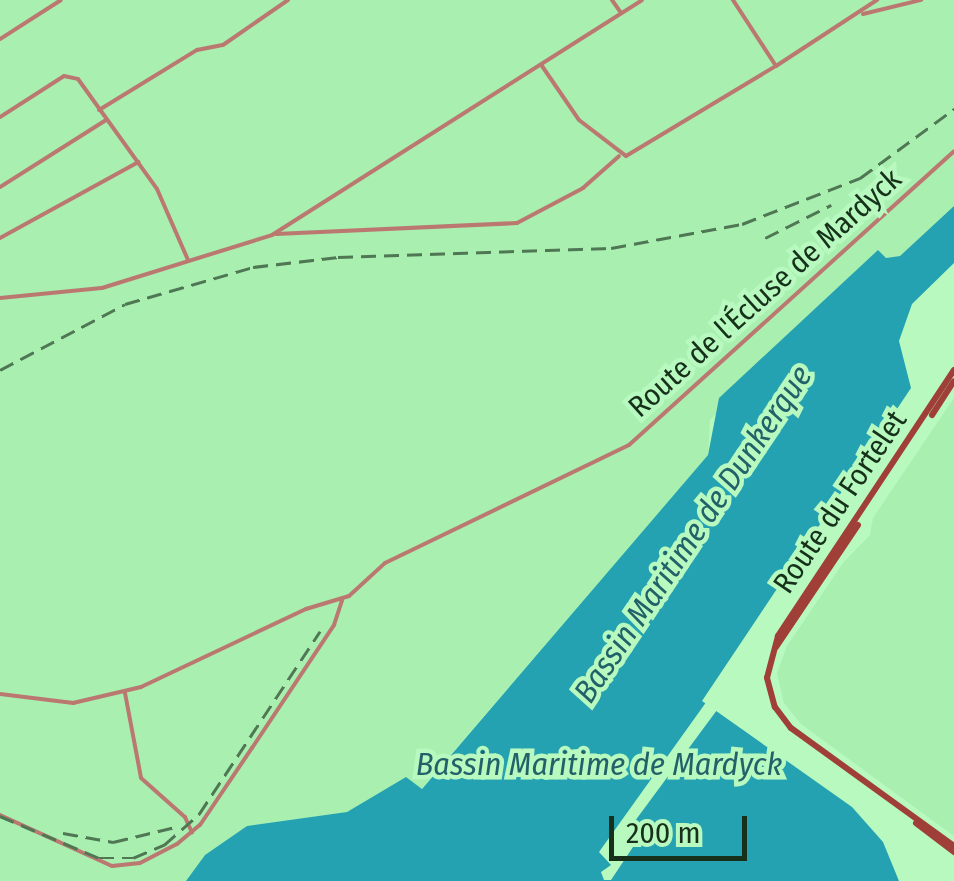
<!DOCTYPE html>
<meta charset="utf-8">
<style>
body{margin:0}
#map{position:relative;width:954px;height:881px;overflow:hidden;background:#b7f9bf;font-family:"Fira Sans Condensed",sans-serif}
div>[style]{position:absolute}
.built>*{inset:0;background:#a8efb0}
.water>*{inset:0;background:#25a2b1}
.pier>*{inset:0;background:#b7f9bf}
.minor>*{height:4px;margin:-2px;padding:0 2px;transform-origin:2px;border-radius:2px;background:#bb7870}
.secondary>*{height:6px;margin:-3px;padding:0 3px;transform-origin:3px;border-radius:3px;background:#9f3f37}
.rail>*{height:2.5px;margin-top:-1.25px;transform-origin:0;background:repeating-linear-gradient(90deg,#4f7754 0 15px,transparent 0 23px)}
span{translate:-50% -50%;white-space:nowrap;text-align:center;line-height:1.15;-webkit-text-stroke:9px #b7f9bf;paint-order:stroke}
.street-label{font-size:30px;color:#16301a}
.water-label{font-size:32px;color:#226169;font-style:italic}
.scale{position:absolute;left:609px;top:816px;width:138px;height:45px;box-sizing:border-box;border:5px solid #16301a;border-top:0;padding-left:12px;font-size:30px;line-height:35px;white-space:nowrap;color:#16301a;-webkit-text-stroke:8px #b7f9bf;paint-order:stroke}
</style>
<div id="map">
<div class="built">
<i style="clip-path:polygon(0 0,954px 0,954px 206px,900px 256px,886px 258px,878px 250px,710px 420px,708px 455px,421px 789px,406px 777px,347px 812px,247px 826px,205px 855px,186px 881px,0 881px)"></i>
<i style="clip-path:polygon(954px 398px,954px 836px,801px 724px,784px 703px,777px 673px,787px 646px,843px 563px,870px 535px,873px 518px)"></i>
</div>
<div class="water">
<i style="clip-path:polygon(954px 206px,954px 263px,912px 304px,899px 341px,911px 388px,702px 701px,852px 807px,883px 842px,899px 881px,186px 881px,205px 855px,247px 826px,347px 812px,406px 777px,422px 789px,708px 455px,719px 398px,878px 250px,886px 258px,900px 256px)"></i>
</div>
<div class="pier">
<i style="clip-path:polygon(707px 701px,717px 710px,632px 825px,637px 841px,611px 880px,604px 880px,601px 872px,611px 865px,599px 852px)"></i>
</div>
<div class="minor">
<i style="left:612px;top:0;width:16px;rotate:55deg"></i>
<i style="left:863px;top:14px;width:60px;rotate:-13.6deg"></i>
<i style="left:0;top:39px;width:72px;rotate:-32.6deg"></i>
<i style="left:542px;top:66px;width:65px;rotate:55.6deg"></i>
<i style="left:579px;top:120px;width:59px;rotate:37.5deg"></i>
<i style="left:626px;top:156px;width:175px;rotate:-31deg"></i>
<i style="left:776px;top:66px;width:79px;rotate:-123.1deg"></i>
<i style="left:776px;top:66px;width:121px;rotate:-33.2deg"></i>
<i style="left:99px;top:110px;width:115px;rotate:-31.5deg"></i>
<i style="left:197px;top:50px;width:26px;rotate:-11deg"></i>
<i style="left:223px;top:45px;width:79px;rotate:-34.7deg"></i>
<i style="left:0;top:117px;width:76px;rotate:-32.6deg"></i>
<i style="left:64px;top:76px;width:14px;rotate:12deg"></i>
<i style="left:78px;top:79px;width:135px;rotate:54.3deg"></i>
<i style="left:157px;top:189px;width:77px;rotate:66.4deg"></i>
<i style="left:0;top:187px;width:125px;rotate:-32.3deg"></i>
<i style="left:276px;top:234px;width:241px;rotate:-2.6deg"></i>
<i style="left:517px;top:223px;width:75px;rotate:-27.9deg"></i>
<i style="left:583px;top:188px;width:48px;rotate:-41.6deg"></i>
<i style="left:0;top:238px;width:158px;rotate:-28.8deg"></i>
<i style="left:0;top:298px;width:102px;rotate:-5.6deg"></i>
<i style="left:102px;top:288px;width:178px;rotate:-17.3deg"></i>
<i style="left:272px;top:235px;width:438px;rotate:-32.4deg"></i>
<i style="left:125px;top:693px;width:86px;rotate:79.3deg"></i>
<i style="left:141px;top:778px;width:59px;rotate:41.6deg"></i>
<i style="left:185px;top:817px;width:17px;rotate:66deg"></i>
<i style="left:0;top:694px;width:74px;rotate:7deg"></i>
<i style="left:73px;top:703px;width:70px;rotate:-13.2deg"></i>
<i style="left:141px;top:687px;width:183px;rotate:-25.3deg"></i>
<i style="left:306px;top:609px;width:45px;rotate:-16.8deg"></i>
<i style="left:349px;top:596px;width:49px;rotate:-42.5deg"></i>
<i style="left:385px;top:563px;width:271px;rotate:-25.8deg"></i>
<i style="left:629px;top:445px;width:438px;rotate:-42.1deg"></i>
<i style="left:0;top:815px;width:123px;rotate:24.5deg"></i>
<i style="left:112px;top:866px;width:28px;rotate:-6deg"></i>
<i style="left:140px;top:863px;width:42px;rotate:-27.2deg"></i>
<i style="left:177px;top:844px;width:30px;rotate:-40deg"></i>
<i style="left:200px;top:825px;width:93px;rotate:-56deg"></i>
<i style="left:252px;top:748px;width:148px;rotate:-56.3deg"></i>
<i style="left:334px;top:625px;width:26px;rotate:-72deg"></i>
</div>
<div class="secondary">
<i style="left:954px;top:370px;width:319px;rotate:123.5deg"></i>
<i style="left:778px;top:636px;width:43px;rotate:104.7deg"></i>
<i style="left:767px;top:678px;width:30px;rotate:75deg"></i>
<i style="left:775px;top:707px;width:26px;rotate:53deg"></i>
<i style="left:791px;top:728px;width:201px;rotate:35.9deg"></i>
<i style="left:932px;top:415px;width:40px;rotate:-57.1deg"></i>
<i style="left:776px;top:647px;width:147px;rotate:-56.1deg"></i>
<i style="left:916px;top:823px;width:48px;rotate:37.3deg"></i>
</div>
<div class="rail">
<i style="left:765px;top:238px;width:74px;rotate:-26.6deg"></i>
<i style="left:0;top:370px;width:141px;rotate:-27.8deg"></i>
<i style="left:125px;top:304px;width:133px;rotate:-16.1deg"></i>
<i style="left:253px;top:267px;width:86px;rotate:-6.7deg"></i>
<i style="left:338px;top:257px;width:273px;rotate:-1.9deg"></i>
<i style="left:611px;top:248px;width:133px;rotate:-10.4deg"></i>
<i style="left:742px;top:224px;width:127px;rotate:-21.3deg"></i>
<i style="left:860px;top:178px;width:117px;rotate:-36.3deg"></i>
<i style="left:0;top:816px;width:108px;rotate:23deg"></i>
<i style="left:99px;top:858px;width:34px"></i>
<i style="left:133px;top:858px;width:34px;rotate:-23deg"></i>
<i style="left:164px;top:845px;width:47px;rotate:-41.5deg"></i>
<i style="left:199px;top:814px;width:219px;rotate:-56.5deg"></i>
<i style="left:63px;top:833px;width:51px;rotate:10.2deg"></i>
<i style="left:113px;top:842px;width:64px;rotate:-13.6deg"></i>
</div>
<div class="street-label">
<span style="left:765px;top:293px;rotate:-42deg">Route de l'Écluse de Mardyck</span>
<span style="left:840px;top:502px;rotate:-56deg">Route du Fortelet</span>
</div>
<div class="water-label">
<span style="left:693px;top:534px;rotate:-56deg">Bassin Maritime de Dunkerque</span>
<span style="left:599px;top:764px">Bassin Maritime de Mardyck</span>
</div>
<div class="scale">200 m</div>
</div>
